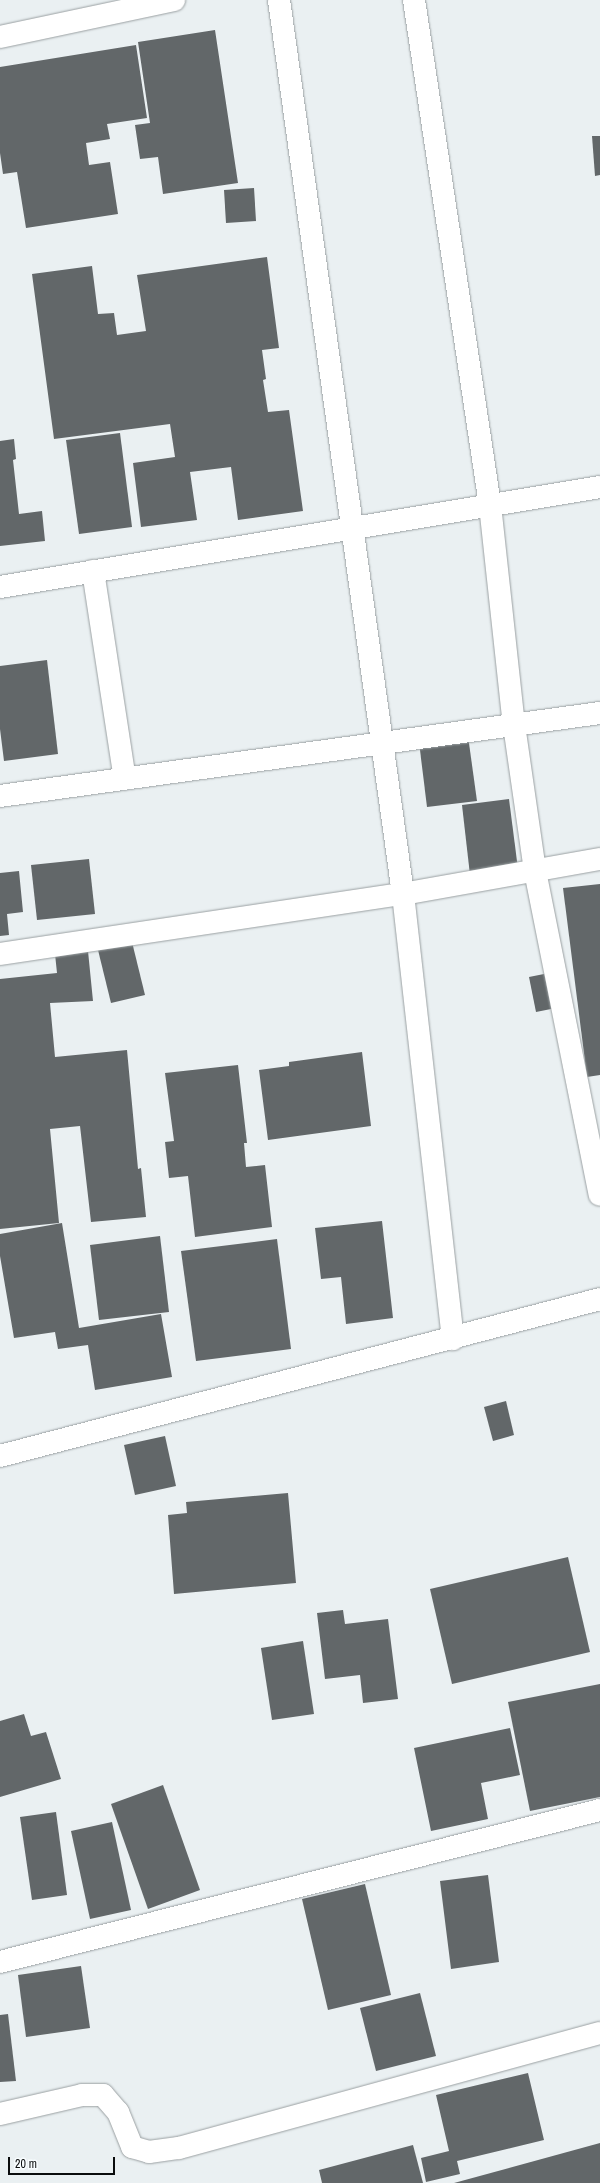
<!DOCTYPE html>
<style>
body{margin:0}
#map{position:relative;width:600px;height:2183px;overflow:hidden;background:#eaf0f2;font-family:"Archivo Narrow",sans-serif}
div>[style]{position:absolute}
.building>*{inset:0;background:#626769}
.roads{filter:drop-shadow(0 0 1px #9aa0a2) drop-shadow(0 0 1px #9aa0a2)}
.street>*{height:22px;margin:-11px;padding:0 11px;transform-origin:11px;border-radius:11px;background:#fff}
span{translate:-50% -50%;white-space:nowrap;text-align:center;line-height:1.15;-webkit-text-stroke:4px #f8fdff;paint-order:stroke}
.scale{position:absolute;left:8px;top:2157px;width:107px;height:18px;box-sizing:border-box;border:2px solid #0a0c0d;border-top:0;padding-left:5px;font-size:12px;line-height:14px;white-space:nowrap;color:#0a0c0d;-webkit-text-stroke:3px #f8fdff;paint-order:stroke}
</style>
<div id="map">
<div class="building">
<i style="clip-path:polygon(215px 30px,238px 183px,163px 194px,158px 157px,140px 159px,135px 125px,150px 123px,138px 42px)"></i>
<i style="clip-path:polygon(136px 45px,147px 118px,107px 124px,110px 139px,86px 143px,89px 165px,110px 162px,118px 214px,26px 228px,17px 172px,3px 174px,0 153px,0 67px)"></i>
<i style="clip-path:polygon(592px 136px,600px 136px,600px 175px,595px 176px)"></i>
<i style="clip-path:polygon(254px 188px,256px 221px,226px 223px,224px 190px)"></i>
<i style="clip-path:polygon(267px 257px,279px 348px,262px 350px,266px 379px,263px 380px,268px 412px,289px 410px,303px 511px,238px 520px,231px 467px,190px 472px,197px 520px,141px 527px,133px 463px,175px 457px,170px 424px,54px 439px,32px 274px,92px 266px,98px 314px,114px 313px,117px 335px,146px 331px,137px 275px)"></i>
<i style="clip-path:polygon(120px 433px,132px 527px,79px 534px,66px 440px)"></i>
<i style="clip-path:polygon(14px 439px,16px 459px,13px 460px,19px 514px,42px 511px,45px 541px,0 546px,0 441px)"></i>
<i style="clip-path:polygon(47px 660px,58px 754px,4px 761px,0 729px,0 666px)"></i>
<i style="clip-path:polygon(468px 736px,477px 801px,427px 807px,419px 742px)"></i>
<i style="clip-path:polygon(509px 799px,518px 869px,470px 875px,462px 805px)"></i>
<i style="clip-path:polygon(89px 859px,95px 914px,37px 920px,31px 865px)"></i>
<i style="clip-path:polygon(19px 871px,23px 912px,7px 914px,9px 935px,0 936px,0 873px)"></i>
<i style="clip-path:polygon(600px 884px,600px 1075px,587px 1077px,563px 888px)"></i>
<i style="clip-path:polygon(132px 942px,145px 995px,111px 1003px,98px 950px)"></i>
<i style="clip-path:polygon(88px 951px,93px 1001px,50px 1003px,55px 1057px,127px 1050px,138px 1169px,141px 1168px,146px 1217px,91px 1222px,80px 1126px,50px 1129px,59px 1223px,0 1229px,0 979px,57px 973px,55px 954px)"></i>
<i style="clip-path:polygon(549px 973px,556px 1008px,536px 1012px,529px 977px)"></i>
<i style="clip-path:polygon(362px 1052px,371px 1126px,268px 1140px,259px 1070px,289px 1066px,289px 1062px)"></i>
<i style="clip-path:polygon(238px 1065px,247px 1143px,244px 1143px,246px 1167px,265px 1165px,272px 1227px,195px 1237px,188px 1176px,169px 1178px,165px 1142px,174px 1141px,165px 1073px)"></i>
<i style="clip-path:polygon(382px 1221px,393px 1318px,346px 1324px,341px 1277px,321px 1279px,315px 1228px)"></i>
<i style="clip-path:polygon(62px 1223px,79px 1328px,161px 1314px,172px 1377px,95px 1390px,88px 1345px,58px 1349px,55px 1332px,14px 1338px,0 1256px,0 1234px)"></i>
<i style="clip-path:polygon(160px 1236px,169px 1312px,99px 1320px,90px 1245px)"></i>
<i style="clip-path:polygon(277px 1239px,291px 1349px,196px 1361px,181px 1251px)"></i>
<i style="clip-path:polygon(506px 1401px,514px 1435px,493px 1441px,484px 1407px)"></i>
<i style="clip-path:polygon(165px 1436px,176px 1486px,135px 1495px,124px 1445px)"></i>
<i style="clip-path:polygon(288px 1493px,296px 1583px,174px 1594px,168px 1515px,187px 1513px,186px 1502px)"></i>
<i style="clip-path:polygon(568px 1557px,590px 1652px,452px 1684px,430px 1589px)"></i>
<i style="clip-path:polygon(343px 1610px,345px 1624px,388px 1619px,398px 1699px,363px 1703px,360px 1675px,325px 1679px,317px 1613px)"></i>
<i style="clip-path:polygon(303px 1641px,314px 1714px,272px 1720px,261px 1648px)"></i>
<i style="clip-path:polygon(600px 1684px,600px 1797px,530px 1811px,508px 1702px)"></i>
<i style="clip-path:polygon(24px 1714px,31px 1736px,46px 1732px,61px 1779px,0 1797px,0 1721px)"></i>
<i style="clip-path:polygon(510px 1728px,520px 1775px,481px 1783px,488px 1819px,431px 1831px,414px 1748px)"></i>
<i style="clip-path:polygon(163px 1785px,200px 1890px,148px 1909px,111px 1804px)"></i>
<i style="clip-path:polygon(56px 1812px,67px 1895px,32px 1900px,20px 1817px)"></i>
<i style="clip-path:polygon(112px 1822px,131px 1910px,90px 1919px,71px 1831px)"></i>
<i style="clip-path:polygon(488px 1875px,499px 1962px,451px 1969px,440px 1881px)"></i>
<i style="clip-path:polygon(365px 1884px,391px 1995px,328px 2010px,302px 1899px)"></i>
<i style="clip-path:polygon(81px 1966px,90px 2028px,26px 2037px,18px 1975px)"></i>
<i style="clip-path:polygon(420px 1993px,436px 2056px,376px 2071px,360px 2008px)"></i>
<i style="clip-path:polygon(8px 2014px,16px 2081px,0 2082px,0 2015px)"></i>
<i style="clip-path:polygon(528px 2073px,544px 2140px,457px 2161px,460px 2174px,426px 2182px,421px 2158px,449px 2151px,436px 2095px)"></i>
<i style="clip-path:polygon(600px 2143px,600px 2183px,454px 2183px)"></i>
<i style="clip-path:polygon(413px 2145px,423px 2183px,322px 2183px,319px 2170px)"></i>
</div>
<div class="roads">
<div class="street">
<i style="left:279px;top:0;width:903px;rotate:82.1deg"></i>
<i style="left:403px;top:894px;width:448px;rotate:83.6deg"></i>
<i style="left:414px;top:0;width:511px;rotate:81.44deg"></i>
<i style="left:490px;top:505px;width:221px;rotate:83.8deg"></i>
<i style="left:514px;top:725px;width:148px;rotate:81.8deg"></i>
<i style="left:535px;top:871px;width:330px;rotate:78.7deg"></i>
<i style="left:0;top:37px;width:178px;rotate:-12deg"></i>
<i style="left:93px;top:571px;width:210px;rotate:81.3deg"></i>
<i style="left:0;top:587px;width:608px;rotate:-9.46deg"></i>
<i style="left:0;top:796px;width:606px;rotate:-7.88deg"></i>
<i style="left:0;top:954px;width:407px;rotate:-8.5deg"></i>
<i style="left:403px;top:894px;width:200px;rotate:-10.1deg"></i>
<i style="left:0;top:1456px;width:620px;rotate:-14.66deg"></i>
<i style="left:0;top:1962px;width:619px;rotate:-14.22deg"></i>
<i style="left:0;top:2114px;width:84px;rotate:-13deg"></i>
<i style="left:82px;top:2095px;width:21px"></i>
<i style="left:103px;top:2095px;width:23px;rotate:49deg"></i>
<i style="left:118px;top:2112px;width:38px;rotate:68deg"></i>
<i style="left:132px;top:2147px;width:18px;rotate:16deg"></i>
<i style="left:149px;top:2152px;width:30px;rotate:-8deg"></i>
<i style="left:179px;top:2148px;width:436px;rotate:-15.3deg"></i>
</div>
</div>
<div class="scale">20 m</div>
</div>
